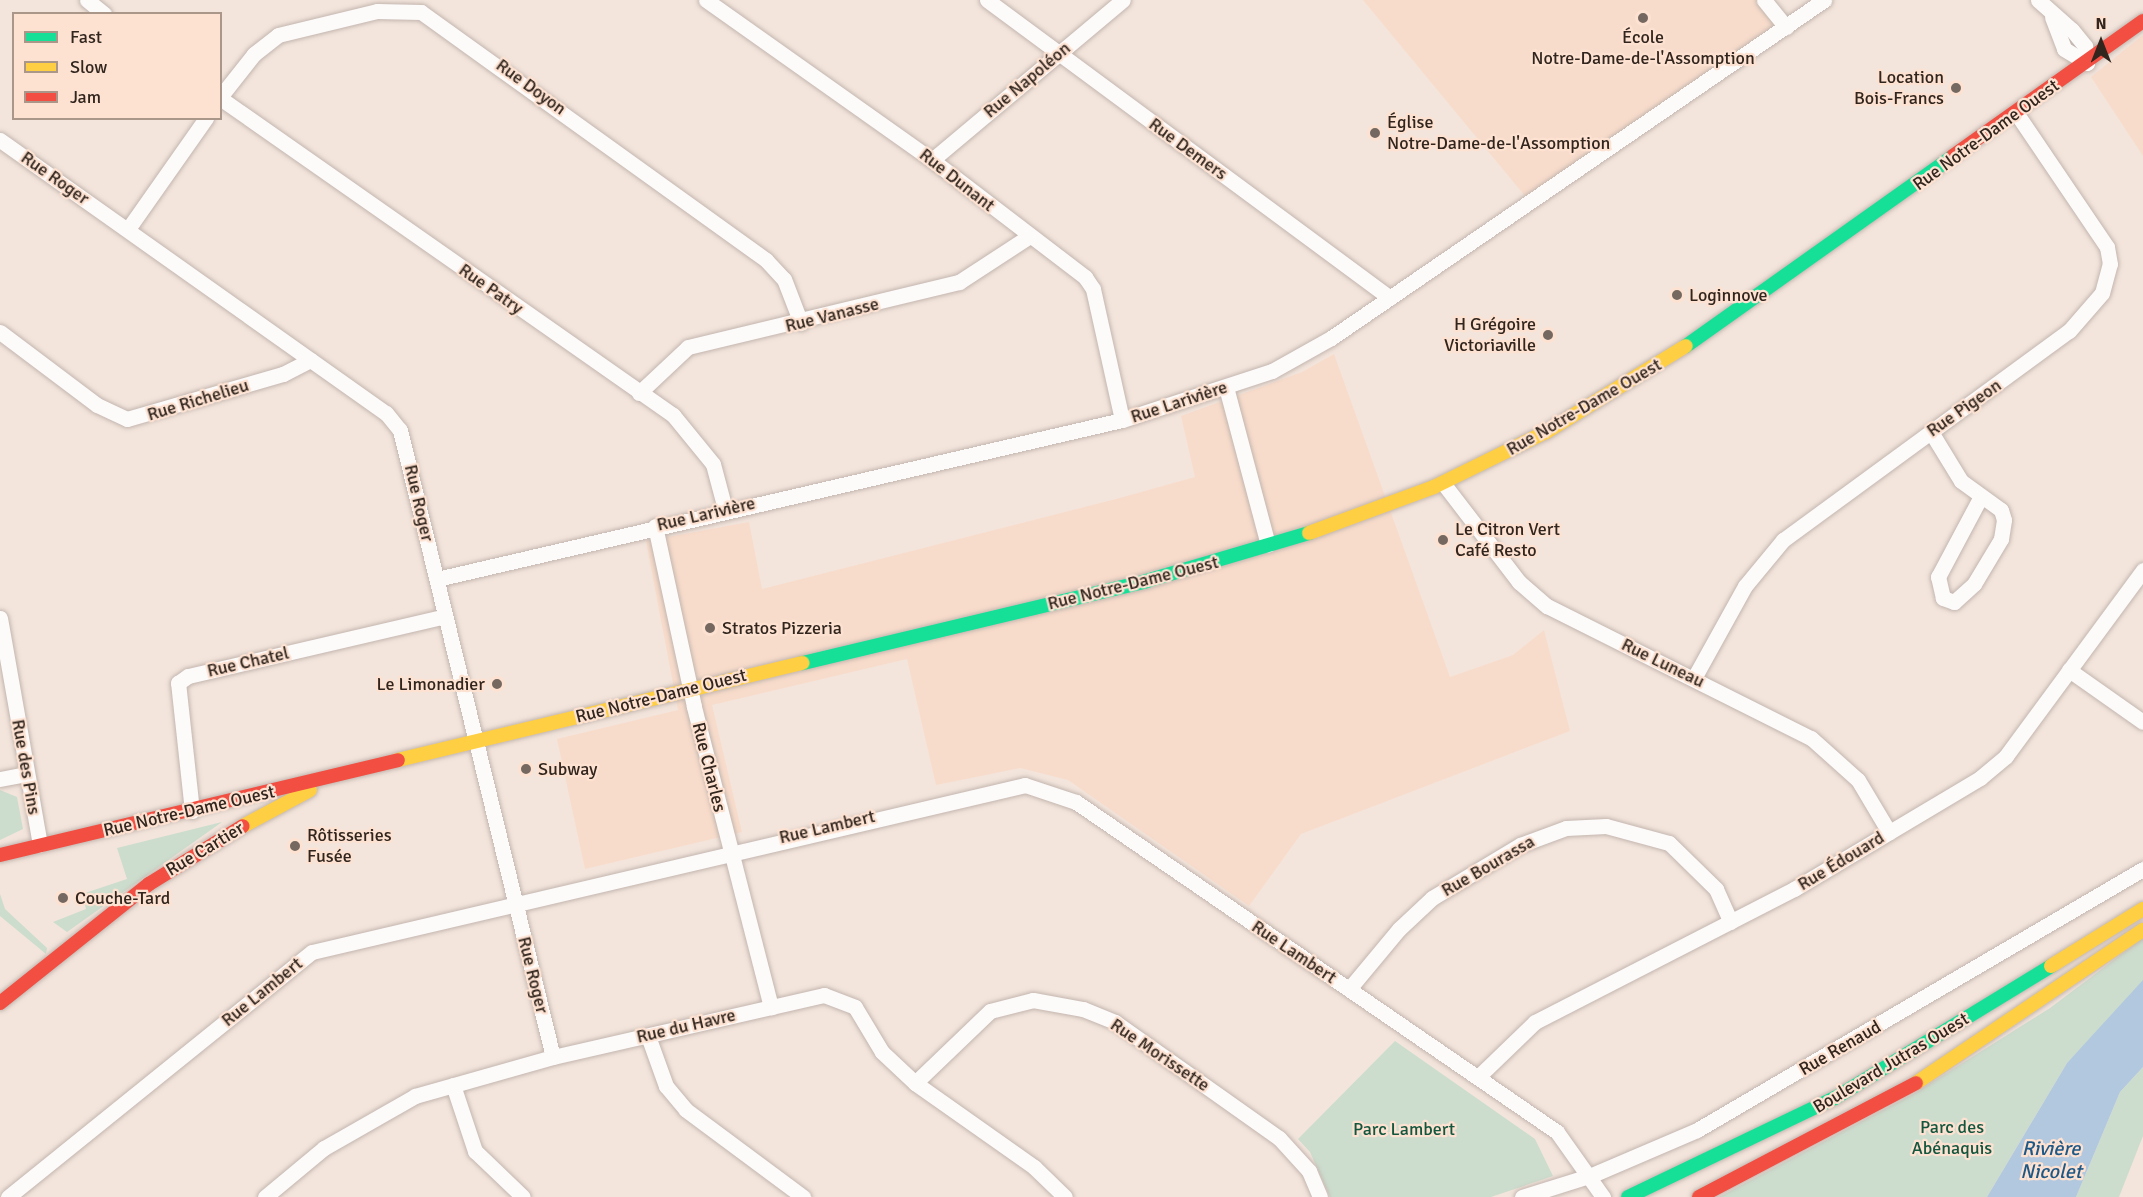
<!DOCTYPE html>
<meta charset="utf-8">
<style>
body{margin:0}
#map{position:relative;width:2143px;height:1197px;overflow:hidden;background:#f3e5dc;font-family:Signika,sans-serif}
div>[style]{position:absolute}
.built>*{inset:0;background:#f8dccb}
.green>*{inset:0;background:#ccddce}
.water>*{inset:0;background:#b1c8df}
.roads{filter:drop-shadow(0 0 2px #c3b6af) drop-shadow(0 0 2px #c3b6af)}
.street>*{height:15px;margin:-7.5px;padding:0 7.5px;transform-origin:7.5px;border-radius:7.5px;background:#fdfbfa}
.fast>*{height:14px;margin:-7px;padding:0 7px;transform-origin:7px;border-radius:7px;background:#16e098}
.slow>*{height:14px;margin:-7px;padding:0 7px;transform-origin:7px;border-radius:7px;background:#ffcf43}
.jam>*{height:14px;margin:-7px;padding:0 7px;transform-origin:7px;border-radius:7px;background:#f24e42}
.dots>*{width:16px;height:16px;translate:-50% -50%;box-sizing:border-box;border:3px solid #fde2d2;border-radius:50%}
span{translate:-50% -50%;white-space:nowrap;text-align:center;line-height:1.15;-webkit-text-stroke:4.5px #fde2d2;paint-order:stroke}
.poi-label{font-size:18px;color:#31251d}
.right{translate:-100% -50%;text-align:right}
.left{translate:0 -50%;text-align:left}
.street-label{font-size:18px;color:#31251d}
.park-label{font-size:18px;color:#13563e}
.water-label{font-size:20px;color:#1d5786;font-style:italic}
.legend{position:absolute;left:12px;top:12px;width:210px;height:108px;box-sizing:border-box;background:#fde2d2;border:2px solid #ab968a;margin:0;padding:8px 10px;list-style:none;font-size:18px;color:#31251d}
.legend li{display:flex;align-items:center;gap:12px;height:30px}
.legend b{width:30px;border:2px solid #ab968a}
.north{position:absolute;left:2071px;top:12px;width:60px;height:60px;-webkit-text-stroke:4px #fde2d2;paint-order:stroke;rotate:0deg;font-size:16px;font-weight:700;line-height:24px;text-align:center;color:#31251d}
.north::after{content:'';display:block;margin:auto;width:21px;height:27px;background:#31251d;clip-path:polygon(50% 0,100% 100%,50% 72%,0 100%)}
</style>
<div id="map">
<div class="built">
<i style="clip-path:polygon(1363px 0,1764px 0,1786px 27px,1529px 201px)"></i>
<i style="clip-path:polygon(2143px 35px,2143px 156px,2091px 77px)"></i>
<i style="clip-path:polygon(1334px 354px,1450px 677px,1513px 655px,1544px 630px,1570px 731px,1301px 834px,1249px 906px,1068px 780px,1020px 768px,936px 785px,907px 659px,712px 705px,742px 832px,585px 869px,557px 739px,678px 710px,646px 541px,749px 522px,762px 589px,1116px 499px,1195px 477px,1181px 416px,1302px 372px)"></i>
</div>
<div class="green">
<i style="clip-path:polygon(0 790px,17px 797px,23px 829px,0 840px)"></i>
<i style="clip-path:polygon(222px 822px,67px 932px,53px 922px,86px 909px,82px 894px,127px 879px,117px 848px)"></i>
<i style="clip-path:polygon(0 894px,5px 909px,47px 948px,46px 954px,0 916px)"></i>
<i style="clip-path:polygon(2143px 938px,2143px 983px,2067px 1063px,1987px 1197px,1719px 1197px,1915px 1093px,2050px 1008px)"></i>
<i style="clip-path:polygon(1395px 1041px,1535px 1139px,1553px 1176px,1491px 1197px,1330px 1197px,1310px 1152px,1298px 1139px)"></i>
<i style="clip-path:polygon(2143px 1067px,2143px 1136px,2119px 1197px,2076px 1197px,2120px 1092px)"></i>
</div>
<div class="water">
<i style="clip-path:polygon(2143px 980px,2143px 1067px,2120px 1092px,2076px 1197px,1987px 1197px,2067px 1063px)"></i>
</div>
<div class="roads">
<div class="street">
<i style="left:87px;top:0;width:22px;rotate:39deg"></i>
<i style="left:706px;top:0;width:277px;rotate:35.3deg"></i>
<i style="left:932px;top:160px;width:193px;rotate:37.4deg"></i>
<i style="left:1085px;top:277px;width:14px;rotate:56deg"></i>
<i style="left:1093px;top:289px;width:134px;rotate:77.5deg"></i>
<i style="left:987px;top:0;width:501px;rotate:36.48deg"></i>
<i style="left:1764px;top:0;width:35px;rotate:51deg"></i>
<i style="left:2038px;top:0;width:45px;rotate:41.4deg"></i>
<i style="left:2072px;top:30px;width:21px;rotate:51deg"></i>
<i style="left:2085px;top:46px;width:17px;rotate:83deg"></i>
<i style="left:2052px;top:17px;width:34px;rotate:69deg"></i>
<i style="left:2064px;top:49px;width:27px;rotate:31deg"></i>
<i style="left:220px;top:97px;width:55px;rotate:-51.7deg"></i>
<i style="left:254px;top:54px;width:31px;rotate:-38deg"></i>
<i style="left:278px;top:35px;width:102px;rotate:-13.6deg"></i>
<i style="left:377px;top:11px;width:44px;rotate:1.3deg"></i>
<i style="left:421px;top:12px;width:425px;rotate:35.7deg"></i>
<i style="left:766px;top:260px;width:26px;rotate:47deg"></i>
<i style="left:784px;top:279px;width:47px;rotate:68.9deg"></i>
<i style="left:220px;top:98px;width:553px;rotate:34.98deg"></i>
<i style="left:673px;top:415px;width:63px;rotate:50.8deg"></i>
<i style="left:713px;top:464px;width:47px;rotate:75.1deg"></i>
<i style="left:0;top:140px;width:473px;rotate:35.3deg"></i>
<i style="left:386px;top:413px;width:22px;rotate:51deg"></i>
<i style="left:400px;top:430px;width:645px;rotate:76.29deg"></i>
<i style="left:932px;top:160px;width:249px;rotate:-40deg"></i>
<i style="left:128px;top:229px;width:136px;rotate:-54.9deg"></i>
<i style="left:0;top:332px;width:121px;rotate:37deg"></i>
<i style="left:97px;top:405px;width:33px;rotate:25deg"></i>
<i style="left:127px;top:419px;width:162px;rotate:-16.1deg"></i>
<i style="left:283px;top:374px;width:31px;rotate:-27deg"></i>
<i style="left:1226px;top:387px;width:163px;rotate:75.1deg"></i>
<i style="left:639px;top:393px;width:67px;rotate:-43.2deg"></i>
<i style="left:688px;top:347px;width:279px;rotate:-13.5deg"></i>
<i style="left:959px;top:282px;width:82px;rotate:-33.1deg"></i>
<i style="left:1931px;top:432px;width:57px;rotate:58.5deg"></i>
<i style="left:1961px;top:481px;width:49px;rotate:35.9deg"></i>
<i style="left:2001px;top:510px;width:10px;rotate:73deg"></i>
<i style="left:2004px;top:520px;width:19px;rotate:99deg"></i>
<i style="left:2001px;top:539px;width:52px;rotate:121deg"></i>
<i style="left:1974px;top:584px;width:27px;rotate:138deg"></i>
<i style="left:1954px;top:602px;width:12px;rotate:-160deg"></i>
<i style="left:1943px;top:598px;width:22px;rotate:-103deg"></i>
<i style="left:1938px;top:577px;width:89px;rotate:-62deg"></i>
<i style="left:1443px;top:483px;width:125px;rotate:52.5deg"></i>
<i style="left:1519px;top:582px;width:37px;rotate:41deg"></i>
<i style="left:1547px;top:606px;width:295px;rotate:26.6deg"></i>
<i style="left:1811px;top:738px;width:63px;rotate:41.8deg"></i>
<i style="left:1858px;top:780px;width:61px;rotate:59.2deg"></i>
<i style="left:655px;top:526px;width:185px;rotate:77.8deg"></i>
<i style="left:694px;top:707px;width:310px;rotate:75.6deg"></i>
<i style="left:437px;top:579px;width:703px;rotate:-13.07deg"></i>
<i style="left:1122px;top:420px;width:158px;rotate:-18.1deg"></i>
<i style="left:1272px;top:371px;width:68px;rotate:-29.2deg"></i>
<i style="left:1331px;top:338px;width:598px;rotate:-34.43deg"></i>
<i style="left:0;top:618px;width:230px;rotate:80deg"></i>
<i style="left:2069px;top:670px;width:90px;rotate:35.1deg"></i>
<i style="left:1694px;top:678px;width:105px;rotate:-61deg"></i>
<i style="left:1745px;top:586px;width:60px;rotate:-50.4deg"></i>
<i style="left:1783px;top:540px;width:354px;rotate:-36.2deg"></i>
<i style="left:2069px;top:331px;width:50px;rotate:-49deg"></i>
<i style="left:2102px;top:293px;width:30px;rotate:-75deg"></i>
<i style="left:2110px;top:264px;width:17px;rotate:-100deg"></i>
<i style="left:2107px;top:247px;width:161px;rotate:-124.1deg"></i>
<i style="left:0;top:779px;width:26px;rotate:-11deg"></i>
<i style="left:192px;top:811px;width:129px;rotate:-96.2deg"></i>
<i style="left:178px;top:683px;width:12px;rotate:-35deg"></i>
<i style="left:188px;top:676px;width:264px;rotate:-13.1deg"></i>
<i style="left:1349px;top:989px;width:78px;rotate:-50.2deg"></i>
<i style="left:1399px;top:929px;width:45px;rotate:-43.2deg"></i>
<i style="left:1432px;top:898px;width:103px;rotate:-31.1deg"></i>
<i style="left:1520px;top:845px;width:49px;rotate:-20.3deg"></i>
<i style="left:1566px;top:828px;width:40px;rotate:-2.9deg"></i>
<i style="left:1606px;top:826px;width:65px;rotate:15.1deg"></i>
<i style="left:1669px;top:843px;width:66px;rotate:44.4deg"></i>
<i style="left:1716px;top:889px;width:36px;rotate:66deg"></i>
<i style="left:648px;top:1036px;width:53px;rotate:70.2deg"></i>
<i style="left:666px;top:1086px;width:31px;rotate:50deg"></i>
<i style="left:686px;top:1110px;width:146px;rotate:36.6deg"></i>
<i style="left:1478px;top:1077px;width:79px;rotate:-44deg"></i>
<i style="left:1535px;top:1022px;width:291px;rotate:-27.2deg"></i>
<i style="left:1794px;top:889px;width:217px;rotate:-30.8deg"></i>
<i style="left:1980px;top:778px;width:34px;rotate:-40deg"></i>
<i style="left:2006px;top:756px;width:231px;rotate:-53.6deg"></i>
<i style="left:915px;top:1083px;width:104px;rotate:-43.8deg"></i>
<i style="left:990px;top:1011px;width:44px;rotate:-14.3deg"></i>
<i style="left:1033px;top:1000px;width:51px;rotate:10.2deg"></i>
<i style="left:1083px;top:1009px;width:35px;rotate:22deg"></i>
<i style="left:1115px;top:1022px;width:201px;rotate:35.3deg"></i>
<i style="left:1279px;top:1138px;width:45px;rotate:47.7deg"></i>
<i style="left:1309px;top:1171px;width:28px;rotate:67deg"></i>
<i style="left:453px;top:1085px;width:70px;rotate:71.6deg"></i>
<i style="left:475px;top:1151px;width:66px;rotate:43.8deg"></i>
<i style="left:8px;top:1197px;width:390px;rotate:-38.9deg"></i>
<i style="left:312px;top:952px;width:732px;rotate:-13.18deg"></i>
<i style="left:1025px;top:785px;width:54px;rotate:18.4deg"></i>
<i style="left:1076px;top:802px;width:583px;rotate:34.45deg"></i>
<i style="left:1557px;top:1132px;width:80px;rotate:54.7deg"></i>
<i style="left:265px;top:1197px;width:77px;rotate:-39.7deg"></i>
<i style="left:324px;top:1148px;width:105px;rotate:-29.7deg"></i>
<i style="left:415px;top:1096px;width:143px;rotate:-15.8deg"></i>
<i style="left:553px;top:1057px;width:278px;rotate:-12.9deg"></i>
<i style="left:824px;top:995px;width:33px;rotate:21deg"></i>
<i style="left:855px;top:1007px;width:52px;rotate:59deg"></i>
<i style="left:882px;top:1052px;width:45px;rotate:43.2deg"></i>
<i style="left:915px;top:1083px;width:146px;rotate:35.2deg"></i>
<i style="left:1034px;top:1167px;width:43px;rotate:44.1deg"></i>
<i style="left:1522px;top:1197px;width:73px;rotate:-17.4deg"></i>
<i style="left:1592px;top:1175px;width:114px;rotate:-23.2deg"></i>
<i style="left:1697px;top:1130px;width:517px;rotate:-30.34deg"></i>
</div>
<div class="fast">
<i style="left:1686px;top:346px;width:328px;rotate:-35.4deg"></i>
<i style="left:803px;top:663px;width:353px;rotate:-13.4deg"></i>
<i style="left:1146px;top:581px;width:170px;rotate:-16.4deg"></i>
<i style="left:1628px;top:1197px;width:229px;rotate:-25.6deg"></i>
<i style="left:1835px;top:1098px;width:253px;rotate:-31.4deg"></i>
</div>
<div class="slow">
<i style="left:1309px;top:533px;width:133px;rotate:-20.2deg"></i>
<i style="left:1434px;top:487px;width:125px;rotate:-26.2deg"></i>
<i style="left:1546px;top:432px;width:164px;rotate:-31.6deg"></i>
<i style="left:398px;top:760px;width:416px;rotate:-13.5deg"></i>
<i style="left:243px;top:826px;width:76px;rotate:-28.2deg"></i>
<i style="left:2051px;top:966px;width:108px;rotate:-31.8deg"></i>
<i style="left:1916px;top:1083px;width:274px;rotate:-34deg"></i>
</div>
<div class="jam">
<i style="left:1953px;top:156px;width:233px;rotate:-35.4deg"></i>
<i style="left:0;top:855px;width:409px;rotate:-13.4deg"></i>
<i style="left:0;top:1003px;width:191px;rotate:-38.6deg"></i>
<i style="left:149px;top:884px;width:110px;rotate:-31.7deg"></i>
<i style="left:1699px;top:1197px;width:245px;rotate:-27.7deg"></i>
</div>
</div>
<div class="dots">
<i style="left:1643px;top:18px;background:#756860"></i>
<i style="left:1956px;top:88px;background:#756860"></i>
<i style="left:1375px;top:133px;background:#756860"></i>
<i style="left:1677px;top:295px;background:#756860"></i>
<i style="left:1548px;top:335px;background:#756860"></i>
<i style="left:1443px;top:540px;background:#756860"></i>
<i style="left:710px;top:628px;background:#756860"></i>
<i style="left:497px;top:684px;background:#756860"></i>
<i style="left:526px;top:769px;background:#756860"></i>
<i style="left:295px;top:846px;background:#756860"></i>
<i style="left:63px;top:898px;background:#756860"></i>
</div>
<div class="poi-label">
<span style="left:1643px;top:48px">École<br>Notre-Dame-de-l'Assomption</span>
<span class="right" style="left:1944px;top:88px">Location<br>Bois-Francs</span>
<span class="left" style="left:1387px;top:133px">Église<br>Notre-Dame-de-l'Assomption</span>
<span class="left" style="left:1689px;top:295px">Loginnove</span>
<span class="right" style="left:1536px;top:335px">H Grégoire<br>Victoriaville</span>
<span class="left" style="left:1455px;top:540px">Le Citron Vert<br>Café Resto</span>
<span class="left" style="left:722px;top:628px">Stratos Pizzeria</span>
<span class="right" style="left:485px;top:684px">Le Limonadier</span>
<span class="left" style="left:538px;top:769px">Subway</span>
<span class="left" style="left:307px;top:846px">Rôtisseries<br>Fusée</span>
<span class="left" style="left:75px;top:898px">Couche-Tard</span>
</div>
<div class="street-label">
<span style="left:1027px;top:80px;rotate:-40deg">Rue Napoléon</span>
<span style="left:531px;top:87px;rotate:36deg">Rue Doyon</span>
<span style="left:1986px;top:135px;rotate:-36deg">Rue Notre-Dame Ouest</span>
<span style="left:1188px;top:149px;rotate:36deg">Rue Demers</span>
<span style="left:55px;top:178px;rotate:35deg">Rue Roger</span>
<span style="left:957px;top:180px;rotate:38deg">Rue Dunant</span>
<span style="left:491px;top:289px;rotate:35deg">Rue Patry</span>
<span style="left:832px;top:315px;rotate:-14deg">Rue Vanasse</span>
<span style="left:198px;top:400px;rotate:-17deg">Rue Richelieu</span>
<span style="left:1179px;top:402px;rotate:-18deg">Rue Larivière</span>
<span style="left:1584px;top:407px;rotate:-30deg">Rue Notre-Dame Ouest</span>
<span style="left:1964px;top:408px;rotate:-35deg">Rue Pigeon</span>
<span style="left:419px;top:503px;rotate:77deg">Rue Roger</span>
<span style="left:706px;top:514px;rotate:-13deg">Rue Larivière</span>
<span style="left:1133px;top:583px;rotate:-14deg">Rue Notre-Dame Ouest</span>
<span style="left:248px;top:662px;rotate:-13deg">Rue Chatel</span>
<span style="left:1663px;top:663px;rotate:26deg">Rue Luneau</span>
<span style="left:661px;top:696px;rotate:-14deg">Rue Notre-Dame Ouest</span>
<span style="left:26px;top:767px;rotate:80deg">Rue des Pins</span>
<span style="left:709px;top:767px;rotate:76deg">Rue Charles</span>
<span style="left:189px;top:811px;rotate:-13deg">Rue Notre-Dame Ouest</span>
<span style="left:827px;top:827px;rotate:-13deg">Rue Lambert</span>
<span style="left:205px;top:849px;rotate:-31deg">Rue Cartier</span>
<span style="left:1841px;top:861px;rotate:-31deg">Rue Édouard</span>
<span style="left:1488px;top:866px;rotate:-30deg">Rue Bourassa</span>
<span style="left:1294px;top:952px;rotate:34deg">Rue Lambert</span>
<span style="left:533px;top:975px;rotate:76deg">Rue Roger</span>
<span style="left:262px;top:992px;rotate:-39deg">Rue Lambert</span>
<span style="left:686px;top:1026px;rotate:-13deg">Rue du Havre</span>
<span style="left:1840px;top:1048px;rotate:-30deg">Rue Renaud</span>
<span style="left:1160px;top:1055px;rotate:34deg">Rue Morissette</span>
<span style="left:1891px;top:1063px;rotate:-31deg">Boulevard Jutras Ouest</span>
</div>
<div class="park-label">
<span style="left:1952px;top:1138px">Parc des<br>Abénaquis</span>
<span style="left:1404px;top:1129px">Parc Lambert</span>
</div>
<div class="water-label">
<span style="left:2051px;top:1160px">Rivière<br>Nicolet</span>
</div>
<ul class="legend">
<li><b style="height:8px;background:#16e098"></b>Fast</li>
<li><b style="height:8px;background:#ffcf43"></b>Slow</li>
<li><b style="height:8px;background:#f24e42"></b>Jam</li>
</ul>
<div class="north">N</div>
</div>
